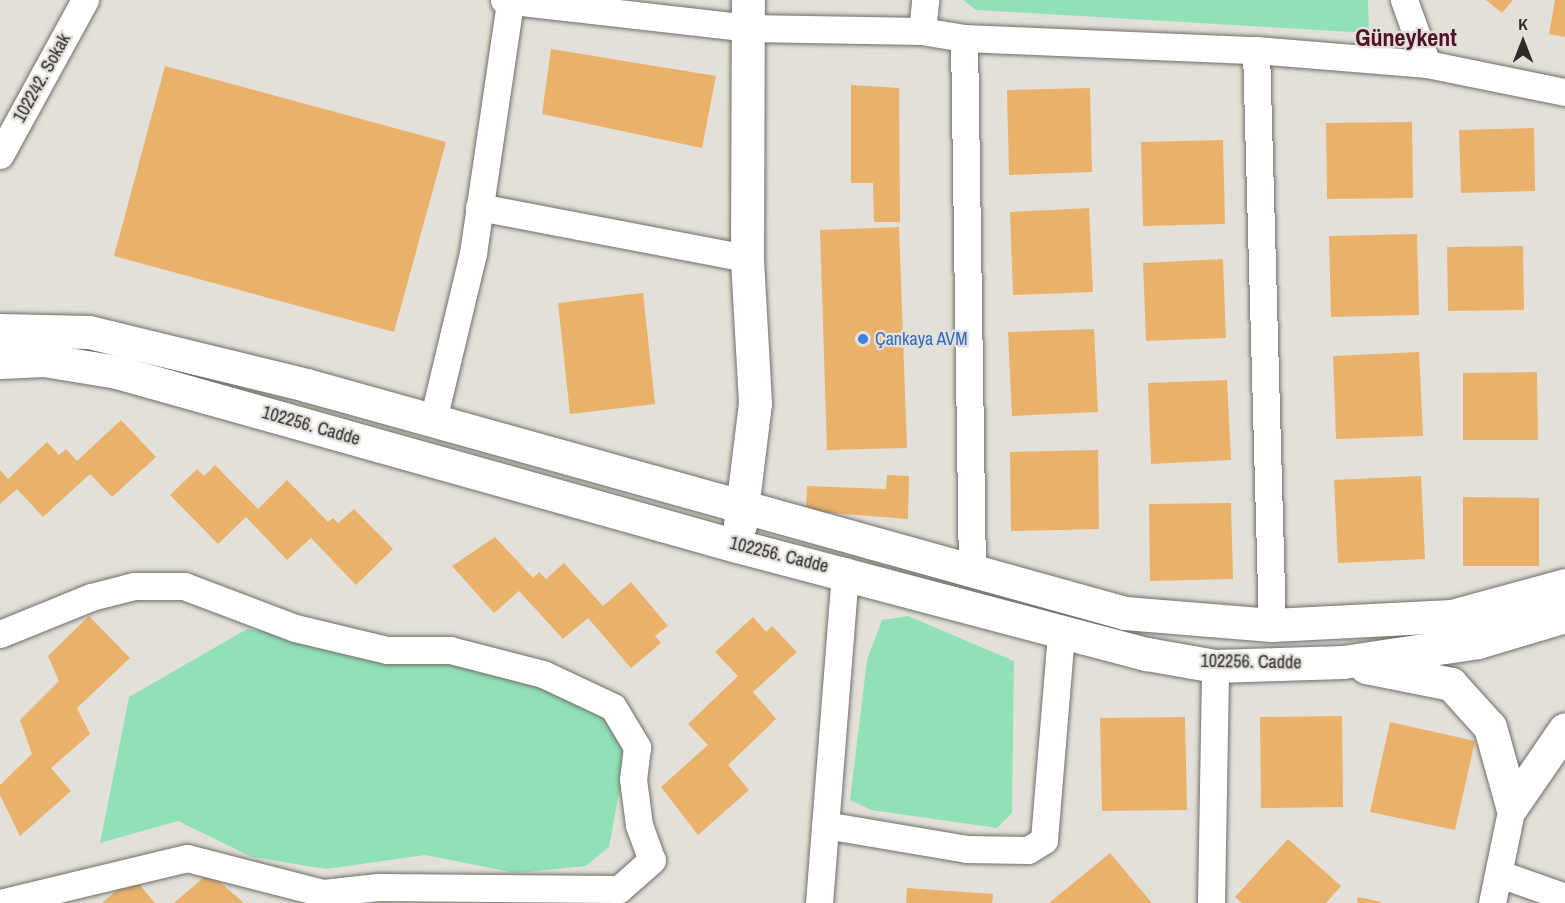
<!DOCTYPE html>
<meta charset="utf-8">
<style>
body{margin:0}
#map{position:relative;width:1565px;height:903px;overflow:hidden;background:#e3e0da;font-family:"Archivo Narrow",sans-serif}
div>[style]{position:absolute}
.green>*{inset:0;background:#91e1b8}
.building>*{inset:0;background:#e9b16a}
.roads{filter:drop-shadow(0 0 2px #706e68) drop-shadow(0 0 2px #706e68)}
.minor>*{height:27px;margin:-13.5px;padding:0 13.5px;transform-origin:13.5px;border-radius:13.5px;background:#fff}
.tertiary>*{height:33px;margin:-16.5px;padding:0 16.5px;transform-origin:16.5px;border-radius:16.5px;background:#fff}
.dots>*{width:16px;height:16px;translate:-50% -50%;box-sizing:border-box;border:3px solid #e3e0da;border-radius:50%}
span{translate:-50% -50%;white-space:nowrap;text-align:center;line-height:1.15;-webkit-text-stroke:4.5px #e3e0da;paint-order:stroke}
.street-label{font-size:18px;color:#2d2c29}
.shop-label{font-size:18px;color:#366cbe}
.left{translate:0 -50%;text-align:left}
.district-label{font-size:24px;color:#53102b;font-weight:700}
.north{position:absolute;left:1493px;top:12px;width:60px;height:60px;-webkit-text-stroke:4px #e3e0da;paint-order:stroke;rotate:0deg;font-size:16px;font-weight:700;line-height:24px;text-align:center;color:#2d2c29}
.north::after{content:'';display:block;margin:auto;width:21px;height:27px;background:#2d2c29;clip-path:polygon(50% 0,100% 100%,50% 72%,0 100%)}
</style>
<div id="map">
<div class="green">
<i style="clip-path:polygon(963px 0,1368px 0,1369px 33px,976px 10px)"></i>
<i style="clip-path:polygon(908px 616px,1014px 661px,1012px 813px,997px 828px,871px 810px,850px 800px,867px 660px,882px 620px)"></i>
<i style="clip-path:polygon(247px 629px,310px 639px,353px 658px,444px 659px,575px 687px,623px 719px,627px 750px,609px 847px,586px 866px,516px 873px,425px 855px,326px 869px,252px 857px,178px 821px,100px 843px,129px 697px)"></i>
</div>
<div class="building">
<i style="clip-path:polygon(1486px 0,1513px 0,1502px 13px)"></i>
<i style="clip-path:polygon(1555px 0,1565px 0,1565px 37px,1549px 34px)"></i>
<i style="clip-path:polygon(551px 49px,716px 76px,702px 148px,542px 114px)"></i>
<i style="clip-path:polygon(165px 66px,446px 142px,394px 332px,114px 256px)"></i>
<i style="clip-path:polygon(851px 85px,899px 88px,900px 222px,874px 222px,873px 183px,851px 183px)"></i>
<i style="clip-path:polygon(1090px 88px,1092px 172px,1009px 175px,1007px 90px)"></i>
<i style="clip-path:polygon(1412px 122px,1413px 198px,1327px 199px,1326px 123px)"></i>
<i style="clip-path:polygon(1534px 128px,1535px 191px,1461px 193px,1459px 130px)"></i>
<i style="clip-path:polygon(1223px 140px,1225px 224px,1143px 226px,1141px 142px)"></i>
<i style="clip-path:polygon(1089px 208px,1093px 292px,1013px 295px,1010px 212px)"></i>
<i style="clip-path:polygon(899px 227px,907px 448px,827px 450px,820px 230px)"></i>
<i style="clip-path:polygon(1417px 234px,1419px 315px,1331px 317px,1329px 236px)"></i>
<i style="clip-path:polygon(1523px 246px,1524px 310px,1448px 311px,1447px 247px)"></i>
<i style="clip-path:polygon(1223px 259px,1226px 338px,1146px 341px,1143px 263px)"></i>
<i style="clip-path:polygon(643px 293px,655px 404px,570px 414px,558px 303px)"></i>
<i style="clip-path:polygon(1094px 329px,1098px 412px,1012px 416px,1008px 332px)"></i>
<i style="clip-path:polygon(1419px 352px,1423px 436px,1336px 439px,1333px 356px)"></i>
<i style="clip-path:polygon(1537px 372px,1538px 440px,1463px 440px,1463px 373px)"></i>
<i style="clip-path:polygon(1227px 380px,1231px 460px,1151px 464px,1148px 383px)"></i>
<i style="clip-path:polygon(121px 420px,156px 457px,112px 497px,90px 474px,43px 517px,17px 489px,0 504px,0 470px,8px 479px,47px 442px,59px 455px,66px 449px,77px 461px)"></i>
<i style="clip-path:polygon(1098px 450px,1099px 529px,1011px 531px,1010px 452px)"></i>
<i style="clip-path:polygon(215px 465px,258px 509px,287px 480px,328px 522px,333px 518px,338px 523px,354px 509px,393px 549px,356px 585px,311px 538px,287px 560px,246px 517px,218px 544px,170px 495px,197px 469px,204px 476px)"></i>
<i style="clip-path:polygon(887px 475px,909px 476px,908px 519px,806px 511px,807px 486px,886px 489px)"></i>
<i style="clip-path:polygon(1421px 476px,1425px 559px,1338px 563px,1334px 480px)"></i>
<i style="clip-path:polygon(1463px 497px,1539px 498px,1539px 566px,1463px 566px)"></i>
<i style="clip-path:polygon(1231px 503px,1233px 579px,1150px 581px,1149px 504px)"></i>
<i style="clip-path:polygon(495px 537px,533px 578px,539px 572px,546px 579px,564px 563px,603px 606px,631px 582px,668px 626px,655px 636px,661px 643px,631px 668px,588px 618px,563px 639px,519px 591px,494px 613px,452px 566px)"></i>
<i style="clip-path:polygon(89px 616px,130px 658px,77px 708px,90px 734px,51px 768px,71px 791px,20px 836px,0 795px,0 785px,32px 754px,20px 720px,59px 681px,48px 656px)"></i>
<i style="clip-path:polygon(753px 617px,766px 632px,772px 626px,797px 652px,753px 692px,776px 719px,728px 765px,749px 790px,698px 835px,661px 787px,708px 745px,688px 724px,738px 676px,715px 652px)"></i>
<i style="clip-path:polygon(1342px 716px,1343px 807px,1261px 808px,1260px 717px)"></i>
<i style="clip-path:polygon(1185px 717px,1187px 810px,1102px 811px,1100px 718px)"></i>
<i style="clip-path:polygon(1390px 722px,1475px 741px,1455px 830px,1370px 812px)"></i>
<i style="clip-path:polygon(1288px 839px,1341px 886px,1326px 903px,1242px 903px,1235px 897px)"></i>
<i style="clip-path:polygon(1110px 853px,1152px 903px,1049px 903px)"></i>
<i style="clip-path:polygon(209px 873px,244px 903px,174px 903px)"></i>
<i style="clip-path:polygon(133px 877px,155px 903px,102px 903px)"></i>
<i style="clip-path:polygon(907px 888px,993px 894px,992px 903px,906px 903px)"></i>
<i style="clip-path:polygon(1358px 897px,1381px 902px,1381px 903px,1357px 903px)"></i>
</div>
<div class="roads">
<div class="minor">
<i style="left:504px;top:0;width:246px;rotate:6.5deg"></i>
<i style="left:748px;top:28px;width:174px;rotate:1deg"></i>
<i style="left:922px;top:31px;width:43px;rotate:9.5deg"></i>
<i style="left:964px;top:38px;width:292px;rotate:2.4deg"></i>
<i style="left:1256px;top:50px;width:172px;rotate:4.7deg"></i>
<i style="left:1427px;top:64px;width:141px;rotate:11.5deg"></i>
<i style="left:1404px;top:0;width:68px;rotate:70.2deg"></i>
<i style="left:922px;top:31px;width:31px;rotate:-84deg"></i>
<i style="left:964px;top:38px;width:531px;rotate:89.14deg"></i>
<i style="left:1256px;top:50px;width:575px;rotate:88.41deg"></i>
<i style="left:0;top:155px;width:177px;rotate:-61.3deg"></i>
<i style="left:479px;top:207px;width:273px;rotate:10.8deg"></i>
<i style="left:433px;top:420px;width:172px;rotate:-76.5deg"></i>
<i style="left:473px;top:253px;width:255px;rotate:-81.6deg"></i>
<i style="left:0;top:634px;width:98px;rotate:-22.1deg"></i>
<i style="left:91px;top:597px;width:44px;rotate:-14.3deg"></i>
<i style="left:134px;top:586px;width:50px"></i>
<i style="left:184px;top:586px;width:119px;rotate:20.7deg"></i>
<i style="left:295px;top:628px;width:95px;rotate:13.4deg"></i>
<i style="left:387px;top:650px;width:63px"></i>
<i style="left:450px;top:650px;width:96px;rotate:14.5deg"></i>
<i style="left:543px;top:674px;width:77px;rotate:25.2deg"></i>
<i style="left:613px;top:707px;width:47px;rotate:59deg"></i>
<i style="left:637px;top:747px;width:32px;rotate:97deg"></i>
<i style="left:633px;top:779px;width:46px;rotate:82.6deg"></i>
<i style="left:639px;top:825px;width:37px;rotate:70deg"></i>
<i style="left:652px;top:860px;width:44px;rotate:138.7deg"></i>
<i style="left:619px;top:889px;width:241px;rotate:-179.5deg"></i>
<i style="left:378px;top:887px;width:55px;rotate:173.8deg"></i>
<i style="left:323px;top:893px;width:140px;rotate:-165.6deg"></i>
<i style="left:187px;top:858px;width:192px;rotate:166.5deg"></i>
<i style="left:825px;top:825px;width:144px;rotate:9.6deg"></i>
<i style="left:967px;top:849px;width:61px;rotate:0.9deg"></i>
<i style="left:1028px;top:850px;width:19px;rotate:-32deg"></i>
<i style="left:1044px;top:840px;width:210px;rotate:-85.3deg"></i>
<i style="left:1500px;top:874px;width:69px;rotate:19.5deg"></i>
<i style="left:819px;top:903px;width:333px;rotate:-85.5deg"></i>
<i style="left:1211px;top:903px;width:237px;rotate:-89deg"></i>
<i style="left:1492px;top:903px;width:99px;rotate:-78.3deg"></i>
</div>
<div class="tertiary">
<i style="left:0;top:330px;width:89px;rotate:1.3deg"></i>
<i style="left:89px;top:332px;width:223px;rotate:13.7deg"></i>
<i style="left:306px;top:385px;width:850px;rotate:15.56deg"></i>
<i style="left:1125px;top:613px;width:147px;rotate:4.7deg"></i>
<i style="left:1272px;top:625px;width:180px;rotate:-2.9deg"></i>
<i style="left:1452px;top:616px;width:117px;rotate:-15.3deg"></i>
<i style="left:0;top:362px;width:44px;rotate:-2.6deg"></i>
<i style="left:44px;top:360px;width:74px;rotate:9.3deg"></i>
<i style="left:117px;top:372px;width:644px;rotate:15.68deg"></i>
<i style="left:737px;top:546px;width:424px;rotate:14.8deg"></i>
<i style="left:1147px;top:654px;width:69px;rotate:10deg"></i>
<i style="left:1215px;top:666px;width:128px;rotate:-1.8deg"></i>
<i style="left:1343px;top:662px;width:136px;rotate:-8.4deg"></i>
<i style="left:1478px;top:642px;width:91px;rotate:-16.6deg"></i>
<i style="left:740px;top:525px;width:123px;rotate:-83deg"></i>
<i style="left:755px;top:403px;width:145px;rotate:-93.2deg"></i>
<i style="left:747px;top:258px;width:258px;rotate:-89.8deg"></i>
<i style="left:1366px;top:667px;width:87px;rotate:11.3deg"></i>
<i style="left:1451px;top:684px;width:58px;rotate:47.8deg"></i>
<i style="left:1490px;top:727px;width:82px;rotate:74.4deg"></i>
<i style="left:1512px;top:806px;width:93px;rotate:-55.5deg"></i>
</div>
</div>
<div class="dots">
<i style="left:863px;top:339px;background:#3f7fe0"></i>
</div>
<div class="street-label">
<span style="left:42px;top:78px;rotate:-61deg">102242. Sokak</span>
<span style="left:311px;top:426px;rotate:16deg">102256. Cadde</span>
<span style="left:779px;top:555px;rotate:14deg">102256. Cadde</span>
<span style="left:1251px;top:662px;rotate:1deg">102256. Cadde</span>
</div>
<div class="shop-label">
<span class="left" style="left:875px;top:339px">Çankaya AVM</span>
</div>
<div class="district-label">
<span style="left:1406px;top:38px">Güneykent</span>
</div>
<div class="north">K</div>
</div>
